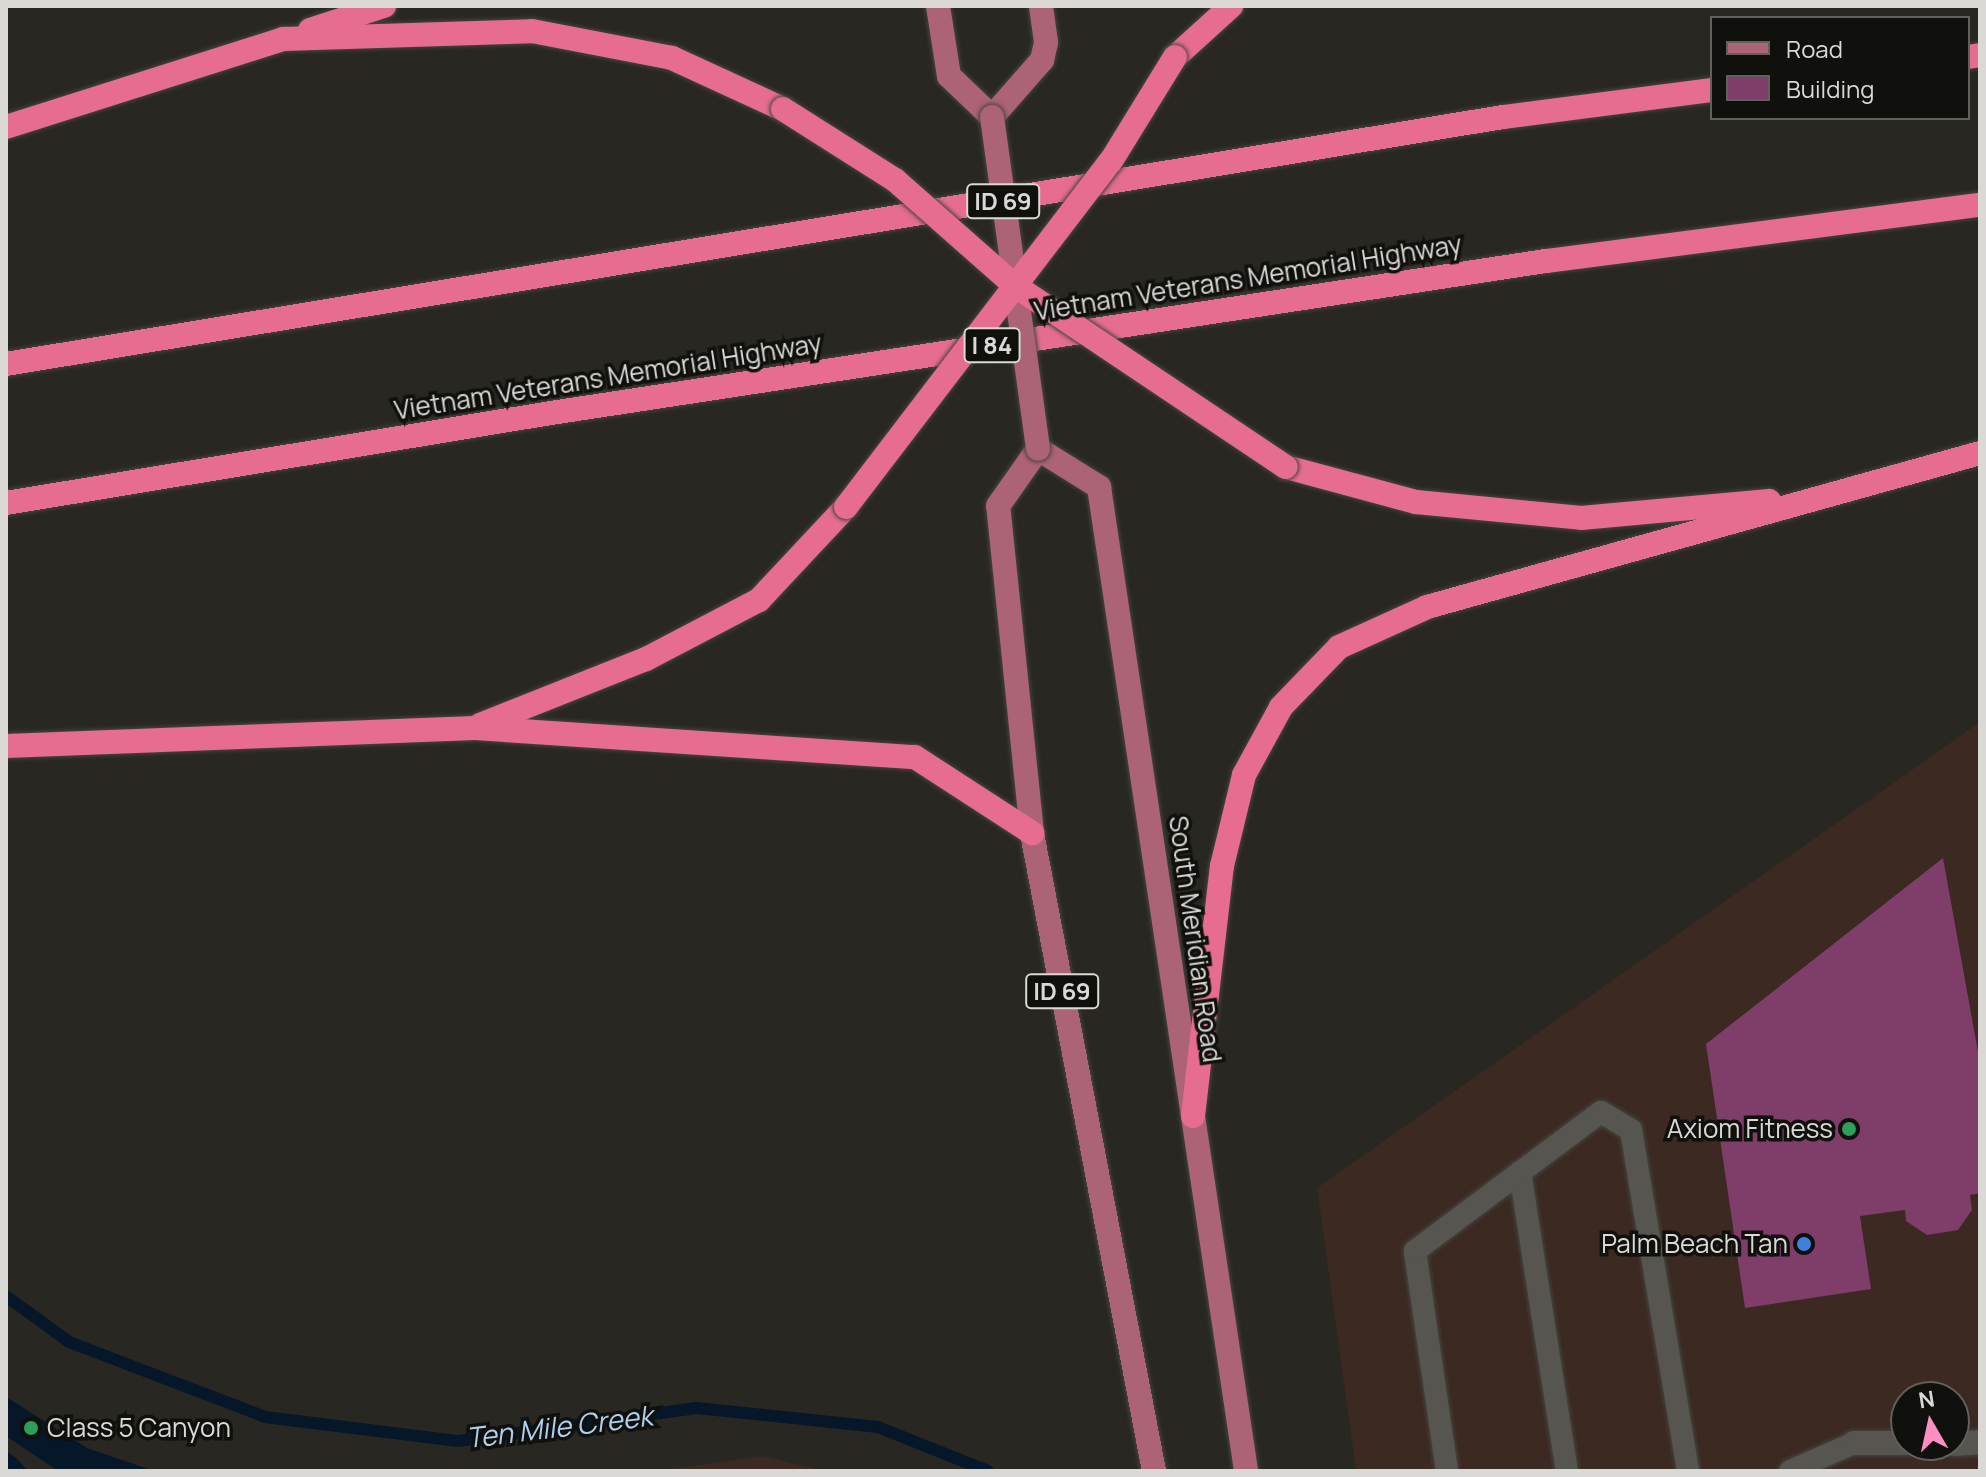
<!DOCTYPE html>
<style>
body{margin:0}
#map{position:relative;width:1986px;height:1477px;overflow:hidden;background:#282722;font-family:Manrope,sans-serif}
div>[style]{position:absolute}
.commercial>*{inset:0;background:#3b2922}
.water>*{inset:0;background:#051729}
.stream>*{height:12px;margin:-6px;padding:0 6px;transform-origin:6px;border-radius:6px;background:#051729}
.building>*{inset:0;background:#7f3d6a}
.roads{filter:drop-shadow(0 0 2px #454440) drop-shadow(0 0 2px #454440)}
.service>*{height:22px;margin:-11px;padding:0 11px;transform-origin:11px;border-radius:11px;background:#56554f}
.minor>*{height:24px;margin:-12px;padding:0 12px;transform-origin:12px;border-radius:12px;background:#56554f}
.primary>*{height:24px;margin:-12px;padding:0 12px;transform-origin:12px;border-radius:12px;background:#ad6376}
.motorway>*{height:24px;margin:-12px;padding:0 12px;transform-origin:12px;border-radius:12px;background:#e76d90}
.bridges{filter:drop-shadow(0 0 2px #454440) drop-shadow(0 0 2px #454440)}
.primary-bridge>*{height:24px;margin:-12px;padding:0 12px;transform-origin:12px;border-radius:12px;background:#ad6376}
.motorway-bridge>*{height:24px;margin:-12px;padding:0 12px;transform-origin:12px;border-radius:12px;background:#e76d90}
.dots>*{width:22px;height:22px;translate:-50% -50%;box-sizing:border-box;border:4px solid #10100d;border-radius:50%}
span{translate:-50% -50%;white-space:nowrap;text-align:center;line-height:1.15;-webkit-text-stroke:7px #10100d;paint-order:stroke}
.shield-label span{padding:2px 6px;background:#10100d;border:2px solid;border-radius:6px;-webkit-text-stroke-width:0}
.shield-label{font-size:24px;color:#dad9d6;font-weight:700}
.street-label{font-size:26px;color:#dad9d6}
.poi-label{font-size:26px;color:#dad9d6}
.right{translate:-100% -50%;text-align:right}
.left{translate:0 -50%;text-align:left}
.water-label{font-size:28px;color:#b0cfee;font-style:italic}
.frame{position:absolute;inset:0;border:8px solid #dad9d6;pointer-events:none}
.legend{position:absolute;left:1710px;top:16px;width:260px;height:104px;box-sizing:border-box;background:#10100d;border:2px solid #61605d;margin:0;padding:10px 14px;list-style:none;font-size:24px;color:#dad9d6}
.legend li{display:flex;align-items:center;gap:16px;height:40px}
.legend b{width:40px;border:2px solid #61605d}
.north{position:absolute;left:1890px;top:1381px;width:80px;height:80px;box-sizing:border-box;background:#10100d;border:2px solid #61605d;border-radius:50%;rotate:351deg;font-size:22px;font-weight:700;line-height:32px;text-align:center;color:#dad9d6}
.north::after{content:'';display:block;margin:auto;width:28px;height:36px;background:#fc8fc2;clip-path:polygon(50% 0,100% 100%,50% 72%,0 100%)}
</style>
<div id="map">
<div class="commercial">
<i style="clip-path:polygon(evenodd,1980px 722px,1980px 1471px,1356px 1471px,1317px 1188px,1980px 722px,1906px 1397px,1954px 1397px,1954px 1445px,1906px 1445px,1906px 1397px)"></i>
<i style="clip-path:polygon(763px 1456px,823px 1471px,657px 1471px)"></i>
</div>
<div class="water">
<i style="clip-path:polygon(6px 1397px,87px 1448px,154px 1471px,58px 1471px,6px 1436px)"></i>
<i style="clip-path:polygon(6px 1451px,16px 1458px,28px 1471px,6px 1471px)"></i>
</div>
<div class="stream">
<i style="left:6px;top:1296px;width:78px;rotate:36.1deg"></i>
<i style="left:69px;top:1342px;width:210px;rotate:20.9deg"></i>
<i style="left:265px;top:1417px;width:195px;rotate:7.1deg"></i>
<i style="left:459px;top:1441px;width:240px;rotate:-7.9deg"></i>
<i style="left:697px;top:1408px;width:182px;rotate:6deg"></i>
<i style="left:878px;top:1427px;width:118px;rotate:21.8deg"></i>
</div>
<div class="building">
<i style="clip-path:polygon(1943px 858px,1980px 1063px,1980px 1193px,1970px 1195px,1972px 1210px,1958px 1230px,1927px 1235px,1906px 1221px,1905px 1210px,1860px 1216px,1871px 1289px,1745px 1308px,1706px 1044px)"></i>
</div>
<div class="roads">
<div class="service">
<i style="left:1520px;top:1172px;width:303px;rotate:81.1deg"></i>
<i style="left:1447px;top:1471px;width:222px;rotate:-98.3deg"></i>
<i style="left:1415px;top:1251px;width:232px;rotate:-36.8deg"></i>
<i style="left:1601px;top:1112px;width:35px;rotate:31deg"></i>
<i style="left:1631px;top:1130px;width:346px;rotate:80.5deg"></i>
<i style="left:1790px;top:1471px;width:70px;rotate:-23.6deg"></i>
</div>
<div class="minor">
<i style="left:1854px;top:1443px;width:52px"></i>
<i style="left:1954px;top:1444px;width:26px;rotate:-4deg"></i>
</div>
<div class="primary">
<i style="left:938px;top:6px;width:71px;rotate:81.1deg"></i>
<i style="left:949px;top:76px;width:59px;rotate:43.6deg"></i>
<i style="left:992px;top:117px;width:76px;rotate:-48.7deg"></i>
<i style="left:1042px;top:60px;width:18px;rotate:-77deg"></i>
<i style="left:1046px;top:42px;width:36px;rotate:-98deg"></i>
<i style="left:1154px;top:1471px;width:650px;rotate:-100.83deg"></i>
<i style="left:1032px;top:833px;width:329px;rotate:-95.9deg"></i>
<i style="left:998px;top:506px;width:70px;rotate:-54.9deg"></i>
<i style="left:1038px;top:449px;width:72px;rotate:31.9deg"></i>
<i style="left:1099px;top:487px;width:995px;rotate:81.5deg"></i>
</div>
<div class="motorway">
<i style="left:310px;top:30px;width:78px;rotate:-18deg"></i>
<i style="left:1175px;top:57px;width:76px;rotate:-42.3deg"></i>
<i style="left:1968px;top:57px;width:12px;rotate:-9deg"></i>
<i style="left:6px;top:127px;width:291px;rotate:-17.6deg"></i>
<i style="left:283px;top:39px;width:249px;rotate:-1.8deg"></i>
<i style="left:532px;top:31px;width:143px;rotate:10.9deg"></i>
<i style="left:672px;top:58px;width:122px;rotate:24.7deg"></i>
<i style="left:6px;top:364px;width:1517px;rotate:-9.37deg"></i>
<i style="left:1503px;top:117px;width:211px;rotate:-7.4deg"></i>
<i style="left:1286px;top:467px;width:135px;rotate:15.1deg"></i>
<i style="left:1416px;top:502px;width:166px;rotate:5.5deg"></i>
<i style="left:1581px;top:518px;width:189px;rotate:-5.2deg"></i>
<i style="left:6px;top:503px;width:552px;rotate:-9.38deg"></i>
<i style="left:551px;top:413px;width:1007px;rotate:-8.69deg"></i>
<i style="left:1546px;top:261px;width:438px;rotate:-7.4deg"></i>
<i style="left:480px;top:725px;width:179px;rotate:-21.7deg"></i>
<i style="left:646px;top:659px;width:127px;rotate:-27.6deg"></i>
<i style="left:759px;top:600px;width:127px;rotate:-46.9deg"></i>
<i style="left:6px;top:746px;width:469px;rotate:-2.2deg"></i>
<i style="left:475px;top:728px;width:441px;rotate:3.8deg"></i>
<i style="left:915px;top:757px;width:140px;rotate:33deg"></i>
<i style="left:1193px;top:1116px;width:252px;rotate:-83.4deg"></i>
<i style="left:1222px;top:866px;width:94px;rotate:-76.4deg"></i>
<i style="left:1244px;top:775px;width:77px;rotate:-61.4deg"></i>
<i style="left:1281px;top:707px;width:83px;rotate:-46deg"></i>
<i style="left:1339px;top:647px;width:97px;rotate:-24.4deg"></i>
<i style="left:1427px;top:607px;width:574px;rotate:-15.56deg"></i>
</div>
</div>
<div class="bridges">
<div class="primary-bridge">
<i style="left:992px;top:117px;width:335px;rotate:82.1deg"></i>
</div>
<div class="motorway-bridge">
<i style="left:783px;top:109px;width:133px;rotate:32.4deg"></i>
<i style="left:895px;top:180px;width:159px;rotate:41.4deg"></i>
<i style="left:1014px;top:285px;width:327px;rotate:33.8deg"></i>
<i style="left:846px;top:507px;width:436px;rotate:-52.6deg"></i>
<i style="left:1111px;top:161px;width:122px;rotate:-58.4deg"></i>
</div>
</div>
<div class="dots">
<i style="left:1849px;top:1129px;background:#2e9e5b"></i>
<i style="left:1804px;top:1244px;background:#3f7fe0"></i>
<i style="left:31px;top:1428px;background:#2e9e5b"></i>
</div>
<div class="shield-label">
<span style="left:1003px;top:201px">ID 69</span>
<span style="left:992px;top:345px">I 84</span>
<span style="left:1062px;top:991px">ID 69</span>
</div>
<div class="street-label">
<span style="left:1248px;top:278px;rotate:-9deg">Vietnam Veterans Memorial Highway</span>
<span style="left:608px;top:377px;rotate:-9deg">Vietnam Veterans Memorial Highway</span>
<span style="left:1195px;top:939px;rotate:82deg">South Meridian Road</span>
</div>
<div class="poi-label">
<span class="right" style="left:1833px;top:1129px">Axiom Fitness</span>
<span class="right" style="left:1788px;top:1244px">Palm Beach Tan</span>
<span class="left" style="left:47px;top:1428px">Class 5 Canyon</span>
</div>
<div class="water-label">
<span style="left:559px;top:1426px;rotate:-7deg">Ten Mile Creek</span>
</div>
<div class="frame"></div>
<ul class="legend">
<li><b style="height:10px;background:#ad6376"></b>Road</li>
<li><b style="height:22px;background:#7f3d6a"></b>Building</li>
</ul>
<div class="north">N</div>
</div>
